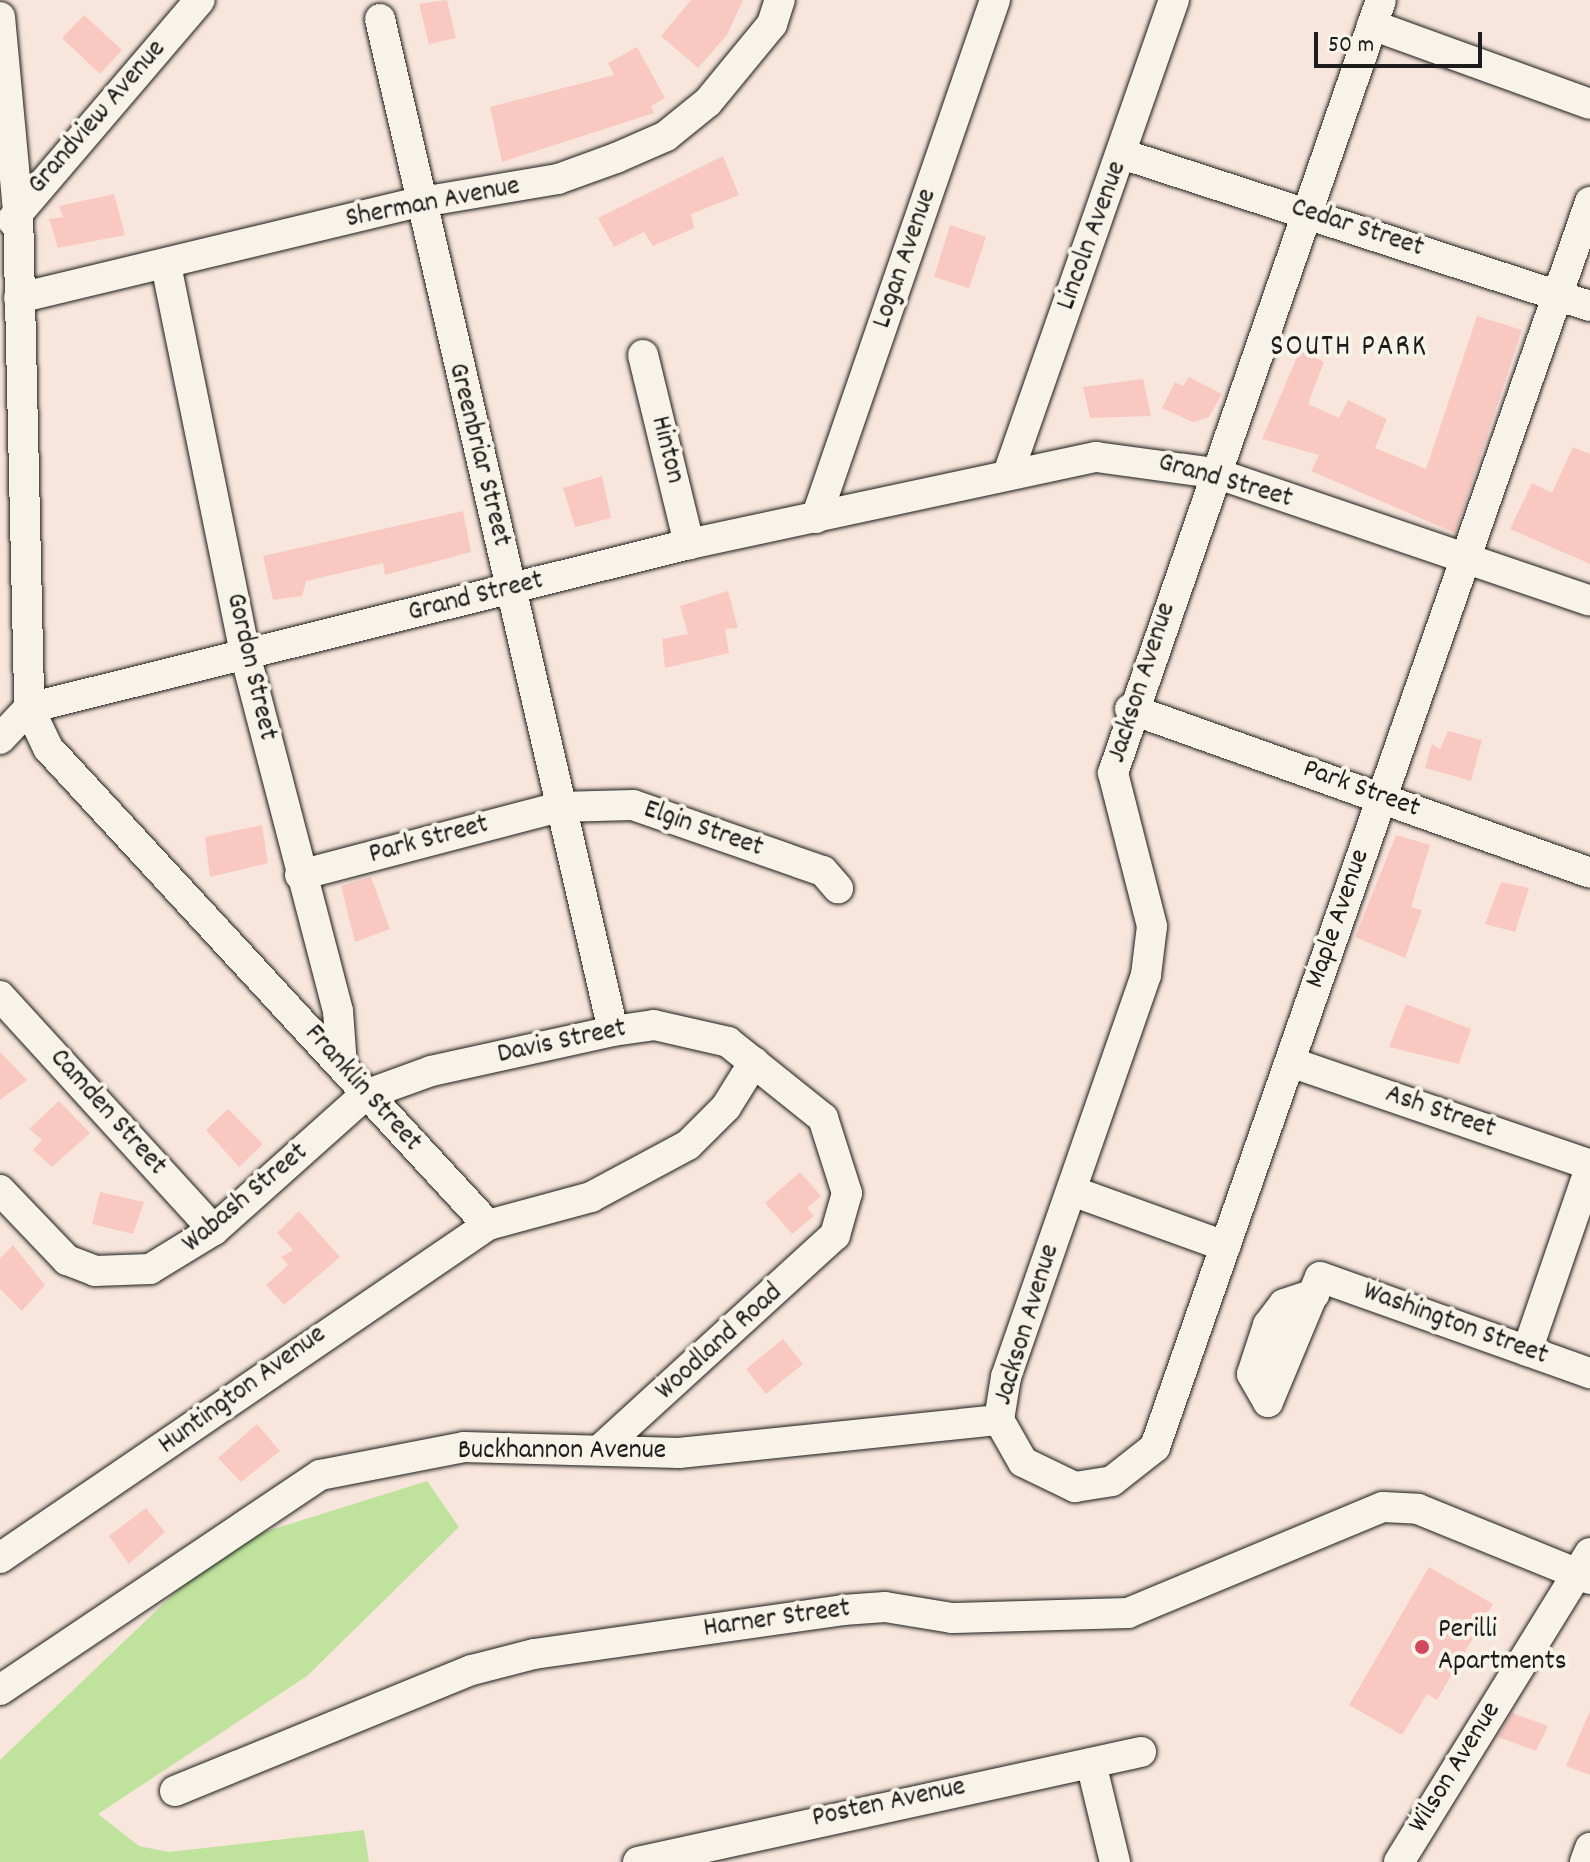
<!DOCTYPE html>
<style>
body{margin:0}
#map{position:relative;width:1590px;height:1862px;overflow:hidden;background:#f8e6dc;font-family:Dekko,sans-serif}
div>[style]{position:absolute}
.green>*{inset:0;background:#bfe39d}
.building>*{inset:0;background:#f9c9c1}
.roads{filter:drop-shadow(0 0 2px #1c1c1c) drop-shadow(0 0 2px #1c1c1c)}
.minor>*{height:30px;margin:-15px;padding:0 15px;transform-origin:15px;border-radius:15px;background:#f7f3e8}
.dots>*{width:22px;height:22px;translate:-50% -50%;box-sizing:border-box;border:4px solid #f7f3e8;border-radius:50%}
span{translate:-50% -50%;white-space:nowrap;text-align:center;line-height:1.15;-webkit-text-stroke:8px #f7f3e8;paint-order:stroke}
.street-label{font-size:28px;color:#1c1c1c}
.poi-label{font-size:28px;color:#1c1c1c}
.left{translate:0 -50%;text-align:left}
.neighbourhood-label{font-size:30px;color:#1c1c1c;letter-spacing:2px}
.scale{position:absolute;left:1314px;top:32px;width:168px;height:36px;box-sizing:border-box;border:4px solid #1c1c1c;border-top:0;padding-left:10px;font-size:24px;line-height:28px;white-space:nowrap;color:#1c1c1c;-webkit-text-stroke:6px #f7f3e8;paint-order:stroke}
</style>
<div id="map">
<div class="green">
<i style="clip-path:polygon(427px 1481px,459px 1527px,307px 1676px,98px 1814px,139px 1846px,169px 1852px,364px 1830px,369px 1862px,0 1862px,0 1760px,226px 1544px)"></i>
</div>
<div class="building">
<i style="clip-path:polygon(447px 0,456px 38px,429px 44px,419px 4px)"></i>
<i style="clip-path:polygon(691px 0,743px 0,727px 35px,698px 68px,661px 36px)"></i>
<i style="clip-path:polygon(84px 15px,122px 50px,100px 74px,62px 38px)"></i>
<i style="clip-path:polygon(637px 47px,665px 98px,651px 106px,654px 113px,502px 162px,490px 107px,614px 75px,608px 63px)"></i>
<i style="clip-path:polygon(723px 156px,739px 195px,691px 214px,694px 228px,653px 246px,644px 232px,614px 247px,598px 218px)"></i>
<i style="clip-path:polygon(114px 194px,125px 235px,58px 248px,49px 219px,63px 217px,59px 206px)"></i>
<i style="clip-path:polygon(950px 225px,986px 237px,969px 288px,934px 277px)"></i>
<i style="clip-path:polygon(1477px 316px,1522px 330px,1455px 533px,1311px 471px,1319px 455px,1262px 439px,1300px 350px,1324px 362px,1308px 404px,1339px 418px,1348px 400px,1387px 419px,1375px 448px,1426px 469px)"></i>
<i style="clip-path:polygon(1189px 377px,1222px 394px,1209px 417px,1193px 422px,1162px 408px,1175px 382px,1183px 386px)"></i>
<i style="clip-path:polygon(1143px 379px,1151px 416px,1090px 418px,1083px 387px)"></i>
<i style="clip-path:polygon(1573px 447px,1590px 454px,1590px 564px,1510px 529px,1532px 483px,1552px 493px)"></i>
<i style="clip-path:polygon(602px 476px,611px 518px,575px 527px,563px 488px)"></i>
<i style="clip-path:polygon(463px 511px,471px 552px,385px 575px,383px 563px,306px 581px,302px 596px,273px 600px,263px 556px)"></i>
<i style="clip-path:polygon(728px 591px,738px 628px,725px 629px,729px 653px,665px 668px,662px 639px,688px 634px,680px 606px)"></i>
<i style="clip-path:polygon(1448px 731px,1482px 740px,1471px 781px,1425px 768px,1432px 744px,1440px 749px)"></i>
<i style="clip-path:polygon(262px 825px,268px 863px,210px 877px,205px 837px)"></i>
<i style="clip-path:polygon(1396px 835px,1430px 845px,1411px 907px,1422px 910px,1405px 958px,1355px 937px)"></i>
<i style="clip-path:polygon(371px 877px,390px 929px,355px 942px,341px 886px)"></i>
<i style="clip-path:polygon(1501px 882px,1529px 888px,1515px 932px,1485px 924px)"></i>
<i style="clip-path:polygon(1406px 1004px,1471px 1029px,1459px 1064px,1389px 1047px)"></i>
<i style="clip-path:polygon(0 1052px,27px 1080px,0 1100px)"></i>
<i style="clip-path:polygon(59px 1101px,90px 1133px,52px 1167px,33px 1150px,42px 1140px,29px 1129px)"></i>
<i style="clip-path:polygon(228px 1109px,263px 1144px,239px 1167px,206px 1130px)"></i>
<i style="clip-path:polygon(800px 1172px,821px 1196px,807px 1208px,814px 1216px,792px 1234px,765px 1203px)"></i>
<i style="clip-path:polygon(100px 1192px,144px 1202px,133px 1234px,92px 1224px)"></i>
<i style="clip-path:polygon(299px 1211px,340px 1257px,284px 1305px,266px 1285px,288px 1265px,281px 1257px,293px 1250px,277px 1233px)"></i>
<i style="clip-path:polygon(13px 1245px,45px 1285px,22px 1311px,0 1289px,0 1258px)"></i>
<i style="clip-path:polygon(783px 1339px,803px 1364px,766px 1394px,746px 1369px)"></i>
<i style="clip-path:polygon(257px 1424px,280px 1451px,241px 1482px,218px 1458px)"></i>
<i style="clip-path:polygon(146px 1508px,165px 1532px,129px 1564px,109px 1536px)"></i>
<i style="clip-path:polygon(1429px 1567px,1493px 1604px,1437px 1700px,1427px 1694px,1402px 1735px,1349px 1705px)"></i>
<i style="clip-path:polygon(1590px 1711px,1590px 1775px,1566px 1766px)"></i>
<i style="clip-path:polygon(1512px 1713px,1548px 1726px,1536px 1751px,1498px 1737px)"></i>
</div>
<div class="roads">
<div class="minor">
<i style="left:0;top:17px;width:194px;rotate:84.7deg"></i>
<i style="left:18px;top:210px;width:498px;rotate:88.7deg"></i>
<i style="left:29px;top:708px;width:44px;rotate:64.6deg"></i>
<i style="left:48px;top:748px;width:649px;rotate:47.31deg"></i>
<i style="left:380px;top:19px;width:1038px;rotate:77.03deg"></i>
<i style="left:1372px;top:25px;width:232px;rotate:19.9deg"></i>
<i style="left:1122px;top:154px;width:492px;rotate:18deg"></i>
<i style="left:12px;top:220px;width:289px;rotate:-49.5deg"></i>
<i style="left:166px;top:265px;width:397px;rotate:78.5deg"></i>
<i style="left:245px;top:654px;width:369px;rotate:75.4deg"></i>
<i style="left:338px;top:1011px;width:55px;rotate:85.8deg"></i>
<i style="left:19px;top:298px;width:408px;rotate:-13.5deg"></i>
<i style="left:416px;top:203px;width:144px;rotate:-9.6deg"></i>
<i style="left:558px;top:179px;width:62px;rotate:-19.9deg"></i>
<i style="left:616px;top:158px;width:55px;rotate:-23.7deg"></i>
<i style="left:666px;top:136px;width:54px;rotate:-39deg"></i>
<i style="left:708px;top:102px;width:101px;rotate:-50.6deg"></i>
<i style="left:772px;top:24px;width:25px;rotate:-72deg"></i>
<i style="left:643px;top:355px;width:195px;rotate:76.3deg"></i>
<i style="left:1009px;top:471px;width:499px;rotate:-70.7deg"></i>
<i style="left:816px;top:518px;width:548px;rotate:-70.94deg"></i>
<i style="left:29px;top:708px;width:680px;rotate:-13.95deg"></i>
<i style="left:689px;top:544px;width:416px;rotate:-12.1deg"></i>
<i style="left:1096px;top:457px;width:120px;rotate:7.7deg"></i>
<i style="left:1215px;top:473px;width:396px;rotate:18.8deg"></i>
<i style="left:1130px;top:709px;width:488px;rotate:19.6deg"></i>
<i style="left:0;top:739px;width:42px;rotate:-46.9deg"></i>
<i style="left:300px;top:875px;width:268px;rotate:-14.7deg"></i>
<i style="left:559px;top:807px;width:74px;rotate:-1.5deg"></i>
<i style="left:633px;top:805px;width:201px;rotate:19.2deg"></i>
<i style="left:823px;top:871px;width:23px;rotate:49deg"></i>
<i style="left:0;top:996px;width:317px;rotate:47.6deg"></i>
<i style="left:1290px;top:1062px;width:317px;rotate:18.9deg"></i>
<i style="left:0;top:1190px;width:97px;rotate:46.3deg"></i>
<i style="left:67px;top:1260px;width:30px;rotate:21deg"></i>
<i style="left:95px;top:1271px;width:55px;rotate:-2.1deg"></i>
<i style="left:150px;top:1269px;width:75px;rotate:-31.4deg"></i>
<i style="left:214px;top:1230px;width:203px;rotate:-41.8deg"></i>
<i style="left:365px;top:1095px;width:70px;rotate:-20deg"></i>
<i style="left:431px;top:1071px;width:186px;rotate:-12.4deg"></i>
<i style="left:613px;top:1031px;width:41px;rotate:-8.3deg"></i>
<i style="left:654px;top:1025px;width:76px;rotate:12.9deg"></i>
<i style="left:728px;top:1042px;width:122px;rotate:38.7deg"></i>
<i style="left:823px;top:1118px;width:79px;rotate:72.3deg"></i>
<i style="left:847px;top:1193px;width:44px;rotate:105.9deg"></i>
<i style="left:835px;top:1235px;width:317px;rotate:137.6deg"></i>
<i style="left:1072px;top:1191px;width:163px;rotate:19.8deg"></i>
<i style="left:1527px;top:1351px;width:194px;rotate:-71deg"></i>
<i style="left:1268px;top:1402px;width:135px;rotate:-67.4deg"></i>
<i style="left:1320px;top:1277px;width:287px;rotate:19.6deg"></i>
<i style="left:1268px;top:1402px;width:32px;rotate:-120deg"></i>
<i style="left:1252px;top:1374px;width:52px;rotate:-71.9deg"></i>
<i style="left:1268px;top:1325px;width:26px;rotate:-53deg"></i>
<i style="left:1284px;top:1304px;width:32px;rotate:-18deg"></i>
<i style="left:999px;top:1420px;width:48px;rotate:60.3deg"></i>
<i style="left:1023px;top:1462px;width:58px;rotate:25.7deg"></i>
<i style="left:1075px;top:1487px;width:37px;rotate:-9deg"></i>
<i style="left:1112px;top:1481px;width:55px;rotate:-38.3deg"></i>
<i style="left:1155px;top:1447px;width:1319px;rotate:-70.74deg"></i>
<i style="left:999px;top:1420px;width:44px;rotate:-80.8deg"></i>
<i style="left:1006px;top:1377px;width:426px;rotate:-70.8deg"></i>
<i style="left:1146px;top:975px;width:49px;rotate:-83deg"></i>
<i style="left:1152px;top:926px;width:158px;rotate:-104.3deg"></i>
<i style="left:1113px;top:773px;width:818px;rotate:-70.88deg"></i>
<i style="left:0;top:1558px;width:591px;rotate:-34.31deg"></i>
<i style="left:488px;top:1225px;width:107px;rotate:-15.2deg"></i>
<i style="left:591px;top:1197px;width:110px;rotate:-28.2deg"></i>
<i style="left:688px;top:1145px;width:54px;rotate:-45deg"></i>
<i style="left:726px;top:1107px;width:53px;rotate:-58.1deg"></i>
<i style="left:0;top:1690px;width:386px;rotate:-33.9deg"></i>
<i style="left:320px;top:1475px;width:147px;rotate:-11deg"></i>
<i style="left:464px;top:1447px;width:215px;rotate:1.6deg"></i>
<i style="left:679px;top:1453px;width:322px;rotate:-5.9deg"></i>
<i style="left:1091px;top:1763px;width:102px;rotate:76.4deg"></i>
<i style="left:175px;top:1791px;width:321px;rotate:-22.2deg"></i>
<i style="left:472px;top:1670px;width:64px;rotate:-14.5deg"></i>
<i style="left:534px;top:1654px;width:312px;rotate:-8.1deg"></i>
<i style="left:843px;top:1610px;width:42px;rotate:-4.1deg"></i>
<i style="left:885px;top:1607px;width:68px;rotate:9.3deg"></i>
<i style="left:952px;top:1618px;width:176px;rotate:-1.6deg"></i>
<i style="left:1128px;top:1613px;width:276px;rotate:-22.6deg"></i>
<i style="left:1383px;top:1507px;width:35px;rotate:3deg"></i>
<i style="left:1418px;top:1509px;width:186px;rotate:22.1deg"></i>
<i style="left:638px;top:1862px;width:515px;rotate:-12.34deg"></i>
<i style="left:1399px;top:1862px;width:363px;rotate:-58.3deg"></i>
<i style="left:1585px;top:1862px;width:15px;rotate:-70deg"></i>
</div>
</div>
<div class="dots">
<i style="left:1422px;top:1647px;background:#d1495b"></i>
</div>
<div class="street-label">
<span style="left:98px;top:118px;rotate:-49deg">Grandview Avenue</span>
<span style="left:433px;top:204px;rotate:-11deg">Sherman Avenue</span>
<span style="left:1357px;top:229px;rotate:18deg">Cedar Street</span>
<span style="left:1093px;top:236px;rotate:-70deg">Lincoln Avenue</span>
<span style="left:906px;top:259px;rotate:-71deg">Logan Avenue</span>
<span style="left:666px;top:450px;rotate:76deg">Hinton</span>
<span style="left:478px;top:455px;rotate:76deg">Greenbriar Street</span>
<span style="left:1225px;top:482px;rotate:16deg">Grand Street</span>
<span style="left:476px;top:598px;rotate:-14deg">Grand Street</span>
<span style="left:250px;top:667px;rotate:77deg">Gordon Street</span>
<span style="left:1143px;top:683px;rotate:-72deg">Jackson Avenue</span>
<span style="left:1361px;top:790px;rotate:20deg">Park Street</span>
<span style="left:703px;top:830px;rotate:19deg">Elgin Street</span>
<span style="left:429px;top:841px;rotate:-15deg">Park Street</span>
<span style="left:1339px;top:919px;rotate:-71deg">Maple Avenue</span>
<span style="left:562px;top:1043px;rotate:-12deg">Davis Street</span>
<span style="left:362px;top:1089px;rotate:48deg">Franklin Street</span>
<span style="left:107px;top:1113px;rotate:48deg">Camden Street</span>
<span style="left:1440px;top:1113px;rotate:19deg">Ash Street</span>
<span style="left:246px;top:1199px;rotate:-40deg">Wabash Street</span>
<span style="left:1028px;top:1325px;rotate:-73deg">Jackson Avenue</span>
<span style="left:1455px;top:1325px;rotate:20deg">Washington Street</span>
<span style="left:720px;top:1343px;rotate:-42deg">Woodland Road</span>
<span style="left:243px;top:1391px;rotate:-36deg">Huntington Avenue</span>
<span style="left:562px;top:1452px">Buckhannon Avenue</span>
<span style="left:777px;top:1620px;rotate:-8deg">Harner Street</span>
<span style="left:1456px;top:1768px;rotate:-58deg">Wilson Avenue</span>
<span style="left:889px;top:1804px;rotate:-12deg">Posten Avenue</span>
</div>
<div class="poi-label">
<span class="left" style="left:1438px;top:1647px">Perilli<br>Apartments</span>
</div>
<div class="neighbourhood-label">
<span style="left:1349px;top:349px">SOUTH PARK</span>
</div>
<div class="scale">50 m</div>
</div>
